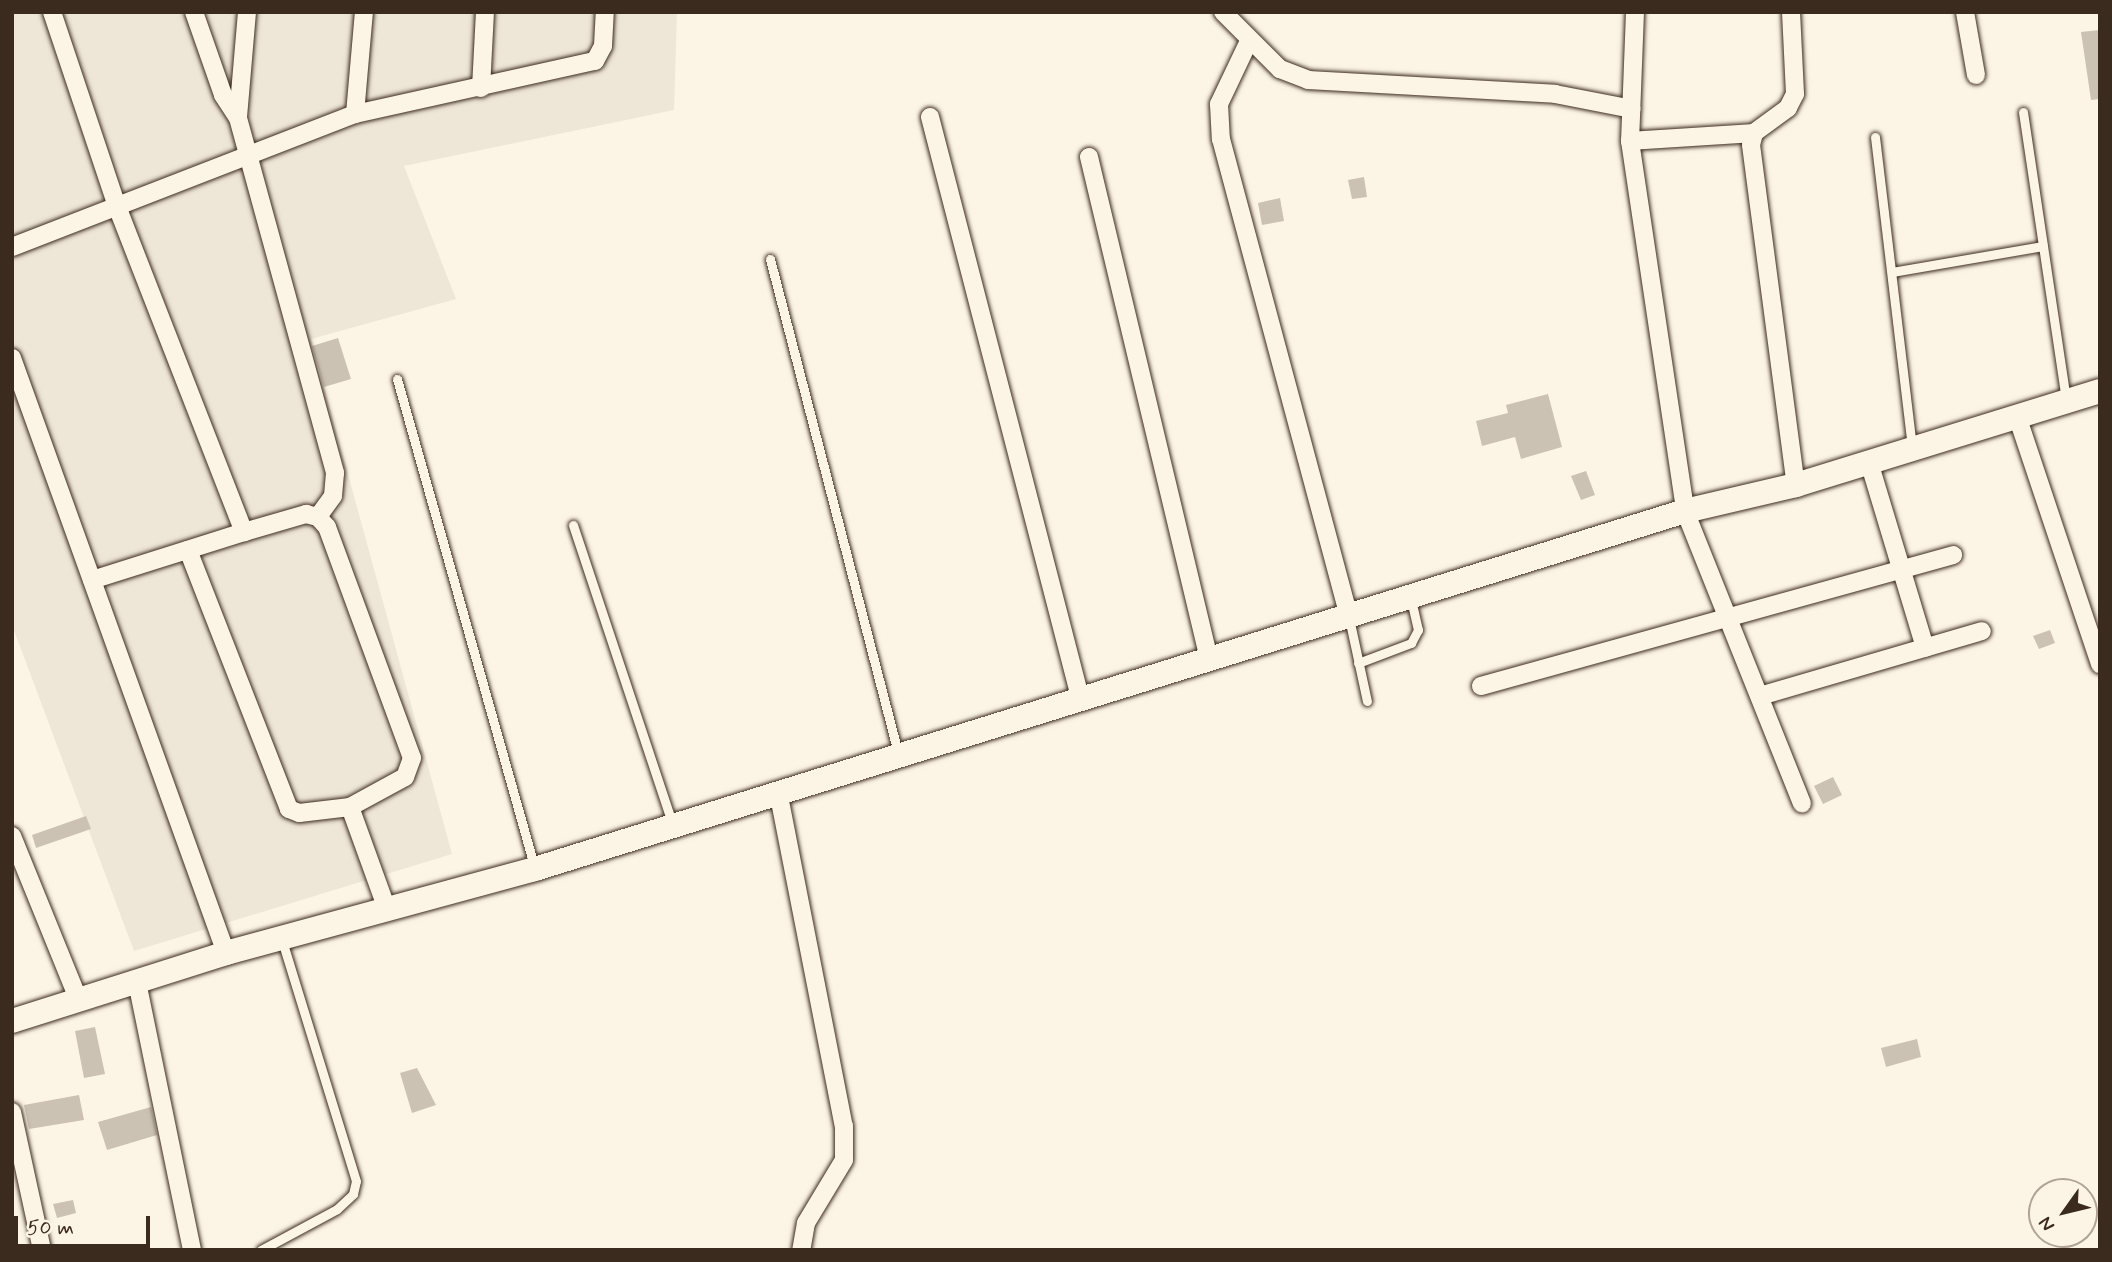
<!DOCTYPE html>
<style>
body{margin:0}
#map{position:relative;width:2112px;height:1262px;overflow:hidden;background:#fcf5e5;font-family:Mynerve,sans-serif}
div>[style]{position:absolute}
.built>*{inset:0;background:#eee6d6}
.building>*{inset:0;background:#ccc2b3}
.roads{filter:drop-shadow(0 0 2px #3b2a1e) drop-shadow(0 0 2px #3b2a1e)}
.lane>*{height:9px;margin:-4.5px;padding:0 4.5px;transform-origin:4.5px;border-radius:4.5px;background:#fcf5e5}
.street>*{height:18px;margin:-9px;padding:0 9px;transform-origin:9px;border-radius:9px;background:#fcf5e5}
.secondary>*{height:24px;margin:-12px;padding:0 12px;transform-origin:12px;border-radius:12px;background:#fcf5e5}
span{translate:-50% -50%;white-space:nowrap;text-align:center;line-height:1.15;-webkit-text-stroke:5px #fcf5e5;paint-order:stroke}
.frame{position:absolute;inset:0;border:14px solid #3b2a1e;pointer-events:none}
.north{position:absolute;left:2028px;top:1178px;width:70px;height:70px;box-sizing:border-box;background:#fcf5e5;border:2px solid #afa495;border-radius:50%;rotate:236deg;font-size:19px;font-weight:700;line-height:28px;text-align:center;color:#3b2a1e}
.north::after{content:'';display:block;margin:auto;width:24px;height:32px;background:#3b2a1e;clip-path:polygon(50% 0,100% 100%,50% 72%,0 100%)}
.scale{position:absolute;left:14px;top:1216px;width:136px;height:32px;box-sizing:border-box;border:4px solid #3b2a1e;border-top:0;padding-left:9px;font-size:21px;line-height:24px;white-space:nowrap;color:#3b2a1e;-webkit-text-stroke:5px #fcf5e5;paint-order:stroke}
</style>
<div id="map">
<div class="built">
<i style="clip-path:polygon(12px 12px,677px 12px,674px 110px,404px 166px,456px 299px,311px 339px,452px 854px,134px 951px,12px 625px)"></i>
</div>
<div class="building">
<i style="clip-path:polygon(2100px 30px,2100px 99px,2091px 100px,2081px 32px)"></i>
<i style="clip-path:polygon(1364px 177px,1367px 197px,1352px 199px,1348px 180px)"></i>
<i style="clip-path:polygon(1280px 198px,1284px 221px,1262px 225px,1258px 203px)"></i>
<i style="clip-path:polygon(338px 338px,351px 379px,324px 387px,312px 346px)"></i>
<i style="clip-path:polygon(1548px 394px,1562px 447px,1521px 459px,1515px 437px,1482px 446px,1476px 421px,1508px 413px,1506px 405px)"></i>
<i style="clip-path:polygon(1586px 471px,1595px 495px,1581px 500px,1571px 476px)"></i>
<i style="clip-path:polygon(2050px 630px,2055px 643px,2039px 649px,2033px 636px)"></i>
<i style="clip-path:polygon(1833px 777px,1842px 795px,1823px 804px,1814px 786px)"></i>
<i style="clip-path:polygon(86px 816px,91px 829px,36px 848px,32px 835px)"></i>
<i style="clip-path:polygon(95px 1027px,105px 1074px,84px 1078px,75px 1031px)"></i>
<i style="clip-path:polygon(1917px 1039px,1921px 1057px,1886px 1067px,1881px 1048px)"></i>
<i style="clip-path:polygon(417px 1068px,436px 1105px,412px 1113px,400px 1073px)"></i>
<i style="clip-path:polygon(79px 1095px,84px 1120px,29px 1129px,24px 1105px)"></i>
<i style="clip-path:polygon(151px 1107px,157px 1135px,107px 1150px,98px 1122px)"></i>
<i style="clip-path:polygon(73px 1200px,76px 1213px,57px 1218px,53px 1204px)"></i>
</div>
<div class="roads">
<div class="lane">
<i style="left:2023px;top:112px;width:290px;rotate:81.5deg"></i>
<i style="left:1875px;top:137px;width:311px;rotate:83.2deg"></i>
<i style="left:770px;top:259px;width:510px;rotate:75.47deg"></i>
<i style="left:1892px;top:272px;width:153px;rotate:-9.8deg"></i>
<i style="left:397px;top:379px;width:509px;rotate:74.27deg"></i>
<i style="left:573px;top:525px;width:313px;rotate:71.6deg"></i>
<i style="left:1349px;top:618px;width:85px;rotate:77.8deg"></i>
<i style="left:1358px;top:663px;width:57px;rotate:-20.7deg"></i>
<i style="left:1411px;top:643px;width:15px;rotate:-62deg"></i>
<i style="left:1418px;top:630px;width:31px;rotate:-103deg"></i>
<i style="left:261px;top:1250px;width:86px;rotate:-28.3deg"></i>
<i style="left:337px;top:1209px;width:22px;rotate:-43deg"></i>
<i style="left:353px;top:1194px;width:13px;rotate:-77deg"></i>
<i style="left:356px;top:1181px;width:252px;rotate:-107.1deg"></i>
</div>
<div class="street">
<i style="left:52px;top:12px;width:208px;rotate:71.5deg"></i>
<i style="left:118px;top:209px;width:347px;rotate:68.7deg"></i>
<i style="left:194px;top:12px;width:88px;rotate:70.7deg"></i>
<i style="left:223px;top:95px;width:27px;rotate:57deg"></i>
<i style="left:247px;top:12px;width:106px;rotate:94.9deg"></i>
<i style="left:238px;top:118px;width:368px;rotate:74.7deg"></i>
<i style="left:335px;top:473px;width:23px;rotate:95deg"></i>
<i style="left:333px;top:496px;width:26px;rotate:126deg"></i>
<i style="left:1223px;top:12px;width:81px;rotate:45deg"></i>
<i style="left:1280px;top:69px;width:30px;rotate:21deg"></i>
<i style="left:1308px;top:80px;width:247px;rotate:3.2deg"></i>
<i style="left:1555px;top:94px;width:78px;rotate:11deg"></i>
<i style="left:1635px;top:12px;width:129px;rotate:92.2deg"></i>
<i style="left:1630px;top:141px;width:374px;rotate:81.5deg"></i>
<i style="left:1685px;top:511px;width:315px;rotate:68.2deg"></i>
<i style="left:1791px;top:12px;width:82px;rotate:87.2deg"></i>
<i style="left:1795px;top:94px;width:16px;rotate:117deg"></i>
<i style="left:1788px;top:108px;width:42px;rotate:143.7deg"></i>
<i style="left:1754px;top:133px;width:12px;rotate:104deg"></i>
<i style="left:1751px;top:145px;width:343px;rotate:82.5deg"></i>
<i style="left:1965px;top:12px;width:64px;rotate:80.1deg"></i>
<i style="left:1248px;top:43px;width:68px;rotate:115.4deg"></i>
<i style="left:1219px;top:104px;width:35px;rotate:87deg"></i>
<i style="left:1221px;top:139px;width:496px;rotate:75deg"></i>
<i style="left:481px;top:88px;width:76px;rotate:-87deg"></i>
<i style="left:355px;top:114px;width:102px;rotate:-85deg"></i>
<i style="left:930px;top:117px;width:599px;rotate:75.5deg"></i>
<i style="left:1630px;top:141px;width:124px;rotate:-3.7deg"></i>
<i style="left:1089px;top:157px;width:516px;rotate:76.56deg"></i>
<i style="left:12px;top:247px;width:368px;rotate:-21.2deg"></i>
<i style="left:355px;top:114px;width:246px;rotate:-12.5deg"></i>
<i style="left:595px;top:61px;width:17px;rotate:-62deg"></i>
<i style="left:603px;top:46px;width:34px;rotate:-87deg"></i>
<i style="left:12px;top:358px;width:632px;rotate:70.22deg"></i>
<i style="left:2017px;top:416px;width:262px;rotate:71.5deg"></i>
<i style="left:1869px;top:462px;width:194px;rotate:73.2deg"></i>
<i style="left:92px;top:580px;width:159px;rotate:-17.5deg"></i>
<i style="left:244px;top:532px;width:65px;rotate:-16.2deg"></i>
<i style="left:306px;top:514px;width:12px;rotate:14deg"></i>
<i style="left:318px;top:517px;width:13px;rotate:48deg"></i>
<i style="left:327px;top:527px;width:246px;rotate:69.8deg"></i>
<i style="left:412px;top:758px;width:20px;rotate:110deg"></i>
<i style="left:405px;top:777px;width:63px;rotate:151.4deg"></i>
<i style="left:350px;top:807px;width:51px;rotate:173.3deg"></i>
<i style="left:299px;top:813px;width:11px;rotate:-158deg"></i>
<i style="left:289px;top:809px;width:278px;rotate:-111.3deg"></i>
<i style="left:1481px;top:686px;width:490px;rotate:-15.5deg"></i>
<i style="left:1760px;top:696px;width:231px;rotate:-16.3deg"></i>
<i style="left:778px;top:791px;width:341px;rotate:78.9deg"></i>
<i style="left:844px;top:1126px;width:34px;rotate:90deg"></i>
<i style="left:844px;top:1160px;width:74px;rotate:121.1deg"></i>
<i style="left:806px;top:1223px;width:27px;rotate:100deg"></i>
<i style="left:350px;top:807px;width:109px;rotate:70.1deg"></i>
<i style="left:12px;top:836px;width:178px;rotate:67.9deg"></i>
<i style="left:137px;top:982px;width:274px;rotate:78.4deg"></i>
<i style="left:12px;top:1112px;width:141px;rotate:77.7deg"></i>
</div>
<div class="secondary">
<i style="left:12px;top:1021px;width:225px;rotate:-17.6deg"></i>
<i style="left:226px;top:953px;width:320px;rotate:-15.2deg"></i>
<i style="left:535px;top:869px;width:1204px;rotate:-17.29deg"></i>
<i style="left:1685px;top:511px;width:114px;rotate:-13.2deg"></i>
<i style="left:1796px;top:485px;width:318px;rotate:-17.2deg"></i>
</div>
</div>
<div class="frame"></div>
<div class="north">N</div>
<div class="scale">50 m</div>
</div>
